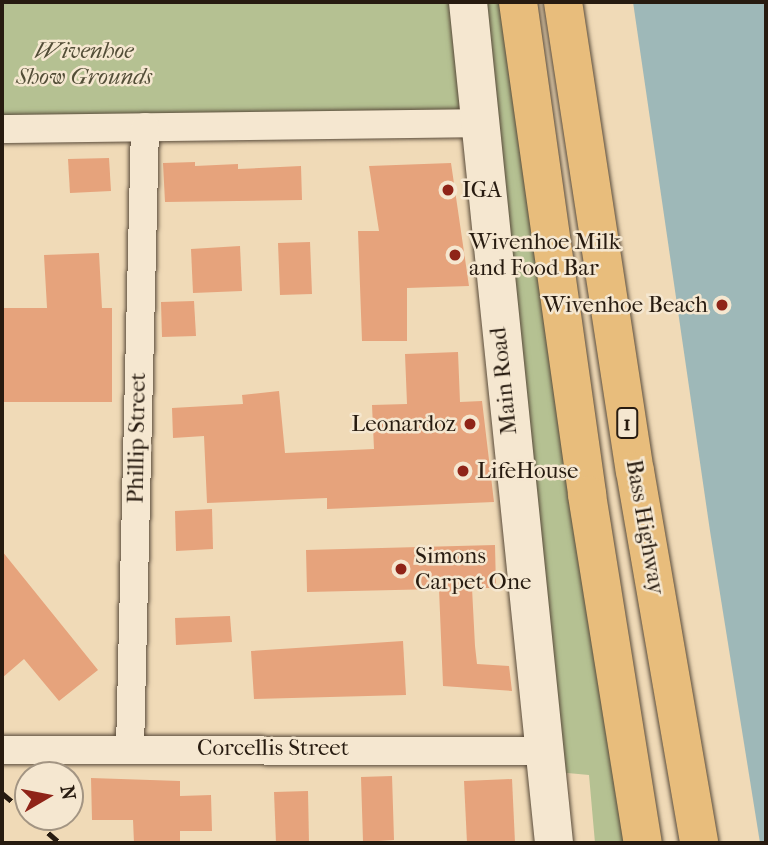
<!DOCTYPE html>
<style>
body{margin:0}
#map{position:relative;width:768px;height:845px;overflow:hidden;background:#f0dab7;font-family:"IM FELL French Canon",serif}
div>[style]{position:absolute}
.green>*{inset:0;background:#b5c192}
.water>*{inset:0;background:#9eb8b8}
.building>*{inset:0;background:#e6a37c}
.roads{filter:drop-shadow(0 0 2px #594b3a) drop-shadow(0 0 2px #594b3a)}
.street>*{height:28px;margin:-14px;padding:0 14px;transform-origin:14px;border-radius:14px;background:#f5e7d0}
.secondary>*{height:38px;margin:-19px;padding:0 19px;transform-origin:19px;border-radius:19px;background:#f5e7d0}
.highway>*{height:38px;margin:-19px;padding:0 19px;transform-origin:19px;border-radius:19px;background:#e8bd7c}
.rail>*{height:5px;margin-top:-2.5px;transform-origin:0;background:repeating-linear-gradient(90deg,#271b10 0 12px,transparent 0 24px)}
.dots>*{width:19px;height:19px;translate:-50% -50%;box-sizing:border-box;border:4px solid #f5e7d0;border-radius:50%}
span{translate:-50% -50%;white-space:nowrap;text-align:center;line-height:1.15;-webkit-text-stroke:5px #f5e7d0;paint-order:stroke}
.shield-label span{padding:2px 5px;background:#f5e7d0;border:2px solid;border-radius:5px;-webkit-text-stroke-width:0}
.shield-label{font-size:21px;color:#271b10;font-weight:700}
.park-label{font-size:23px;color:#524d37;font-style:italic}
.poi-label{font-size:23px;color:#271b10}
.left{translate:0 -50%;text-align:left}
.right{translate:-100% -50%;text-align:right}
.street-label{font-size:23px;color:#271b10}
.frame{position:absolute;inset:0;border:4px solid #271b10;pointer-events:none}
.north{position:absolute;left:14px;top:761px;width:70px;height:70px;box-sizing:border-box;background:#f5e7d0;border:2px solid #a39583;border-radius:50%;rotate:80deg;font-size:19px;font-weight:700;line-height:28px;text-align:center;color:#271b10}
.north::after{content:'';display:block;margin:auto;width:24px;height:32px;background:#8f2418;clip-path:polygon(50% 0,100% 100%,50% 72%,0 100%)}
</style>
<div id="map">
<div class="green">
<i style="clip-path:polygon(2px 2px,518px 2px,643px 843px,595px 843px,589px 775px,546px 771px,477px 123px,2px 129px)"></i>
</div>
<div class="water">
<i style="clip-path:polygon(633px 2px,766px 2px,766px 843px,760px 843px,710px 531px)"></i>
</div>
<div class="building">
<i style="clip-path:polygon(109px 158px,111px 191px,70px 193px,68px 159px)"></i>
<i style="clip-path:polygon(195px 162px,195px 166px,238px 164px,238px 169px,301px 166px,302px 200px,165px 202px,163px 163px)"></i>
<i style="clip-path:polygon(451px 163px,469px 286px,407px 288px,407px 341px,362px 341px,358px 231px,379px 231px,369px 166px)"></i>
<i style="clip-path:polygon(310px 242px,312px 294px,280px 295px,278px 243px)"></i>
<i style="clip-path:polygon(240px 246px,242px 291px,193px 293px,191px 249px)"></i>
<i style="clip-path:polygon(99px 253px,102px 308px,112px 308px,112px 402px,2px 402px,2px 308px,47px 308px,44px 255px)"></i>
<i style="clip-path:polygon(194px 301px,196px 336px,162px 337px,161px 302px)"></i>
<i style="clip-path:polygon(458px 352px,460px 402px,482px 401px,494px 502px,327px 509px,327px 498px,207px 503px,204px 436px,173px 438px,172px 408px,243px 404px,242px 395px,279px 391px,285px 453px,374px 449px,372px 405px,407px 404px,405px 354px)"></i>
<i style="clip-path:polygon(212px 509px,213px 549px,176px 551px,175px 511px)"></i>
<i style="clip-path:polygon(495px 545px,496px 588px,472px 588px,475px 646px,477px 664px,509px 666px,512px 691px,443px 686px,439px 589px,307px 592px,306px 550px)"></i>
<i style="clip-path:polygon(2px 551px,98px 670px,59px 701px,24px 659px,2px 678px)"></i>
<i style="clip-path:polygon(230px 616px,232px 642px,176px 645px,175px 618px)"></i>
<i style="clip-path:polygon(403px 641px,406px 695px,254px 699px,251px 651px)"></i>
<i style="clip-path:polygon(392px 776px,394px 840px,363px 842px,361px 777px)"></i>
<i style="clip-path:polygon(91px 778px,180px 781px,180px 796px,211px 795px,212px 831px,180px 831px,180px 843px,134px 843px,133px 820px,92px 820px)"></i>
<i style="clip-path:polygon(512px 779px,515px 843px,467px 843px,464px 781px)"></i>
<i style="clip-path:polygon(308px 791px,309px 843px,276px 843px,274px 792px)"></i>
</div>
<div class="roads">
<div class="street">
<i style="left:2px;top:129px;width:475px;rotate:-0.7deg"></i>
<i style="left:130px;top:749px;width:622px;rotate:-88.62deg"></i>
<i style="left:2px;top:750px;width:542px;rotate:0.11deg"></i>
</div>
<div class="secondary">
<i style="left:468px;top:2px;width:845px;rotate:84.16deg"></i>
</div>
<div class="highway">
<i style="left:518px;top:2px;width:498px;rotate:82deg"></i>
<i style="left:587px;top:495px;width:352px;rotate:80.9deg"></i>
<i style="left:563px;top:2px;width:474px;rotate:81.3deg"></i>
<i style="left:635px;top:471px;width:377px;rotate:80.2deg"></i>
</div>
</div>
<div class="rail">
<i style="left:2px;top:793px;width:34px;rotate:40deg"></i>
<i style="left:30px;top:817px;width:40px;rotate:41deg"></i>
</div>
<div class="dots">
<i style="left:448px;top:190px;background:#8f2418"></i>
<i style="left:455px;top:255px;background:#8f2418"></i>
<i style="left:722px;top:305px;background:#8f2418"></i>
<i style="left:470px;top:424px;background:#8f2418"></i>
<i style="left:463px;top:471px;background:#8f2418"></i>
<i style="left:401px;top:569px;background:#8f2418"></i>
</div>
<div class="shield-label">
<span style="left:627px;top:423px">1</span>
</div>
<div class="park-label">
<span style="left:84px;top:64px">Wivenhoe<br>Show Grounds</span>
</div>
<div class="poi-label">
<span class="left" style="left:462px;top:190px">IGA</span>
<span class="left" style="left:469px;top:255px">Wivenhoe Milk<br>and Food Bar</span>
<span class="right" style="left:708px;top:305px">Wivenhoe Beach</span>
<span class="right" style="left:456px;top:424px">Leonardoz</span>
<span class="left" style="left:477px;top:471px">LifeHouse</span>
<span class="left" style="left:415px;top:569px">Simons<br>Carpet One</span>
</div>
<div class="street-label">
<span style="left:504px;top:381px;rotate:-96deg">Main Road</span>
<span style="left:137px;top:438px;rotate:-89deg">Phillip Street</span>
<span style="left:645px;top:527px;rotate:80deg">Bass Highway</span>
<span style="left:273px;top:748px">Corcellis Street</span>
</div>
<div class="frame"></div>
<div class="north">N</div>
</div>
